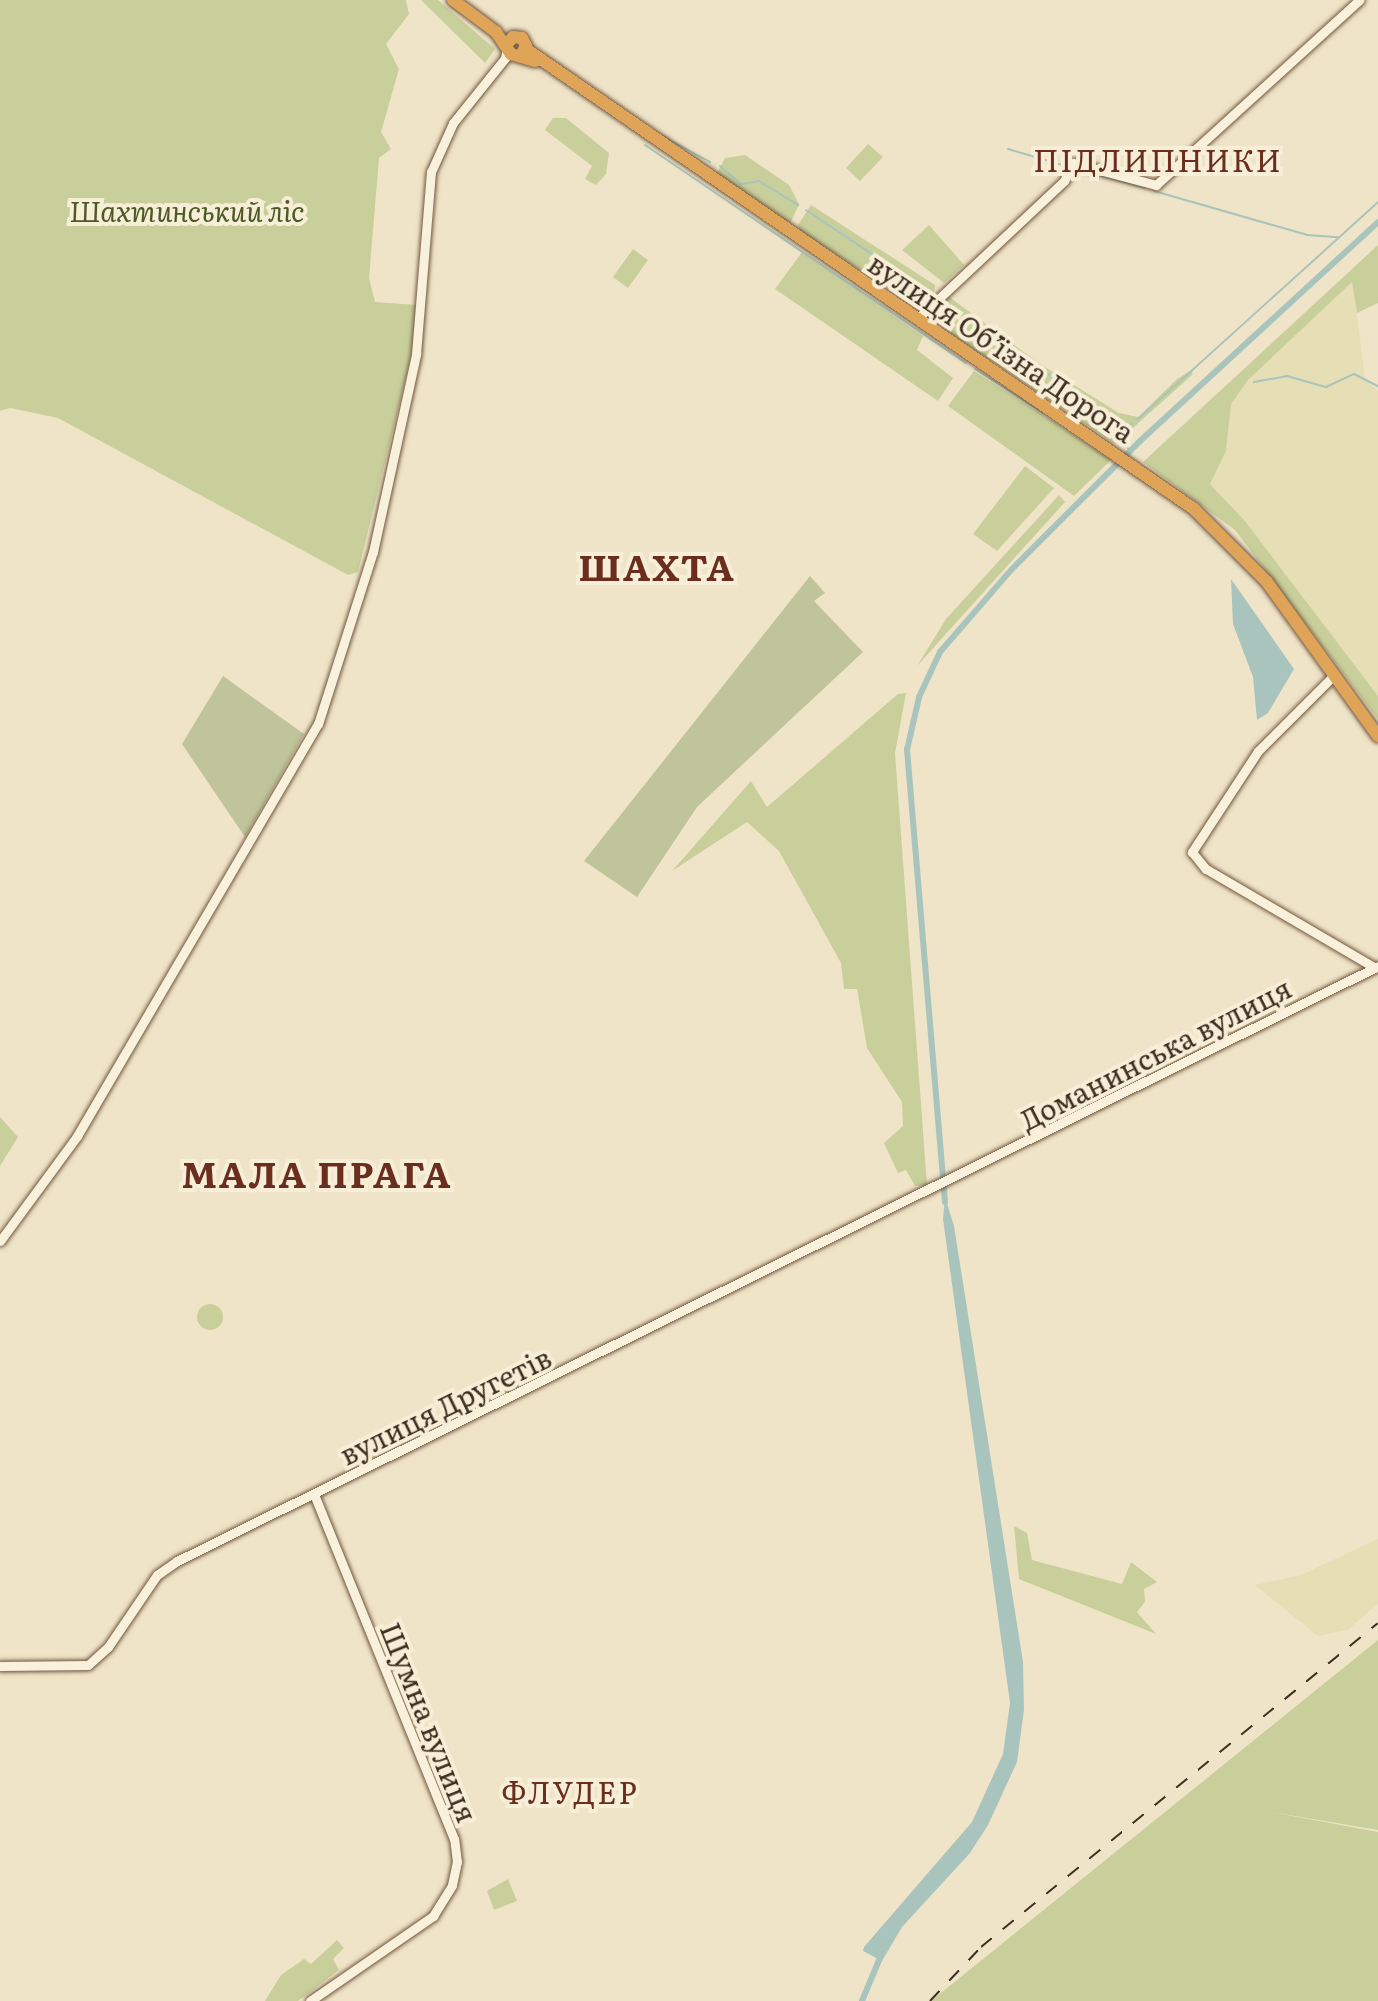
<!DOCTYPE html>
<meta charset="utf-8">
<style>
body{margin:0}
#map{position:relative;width:1378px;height:2001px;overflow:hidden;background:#f0e4c8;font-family:Literata,serif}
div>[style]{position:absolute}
.farmland>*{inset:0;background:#e6deb5}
.green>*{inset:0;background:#c9cf9b}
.round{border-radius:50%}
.cemetery>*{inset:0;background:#bfc49a}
.water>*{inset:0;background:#a9c4bc}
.stream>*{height:2px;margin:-1px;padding:0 1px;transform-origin:1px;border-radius:1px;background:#a9c4bc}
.canal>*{height:6px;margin:-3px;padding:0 3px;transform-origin:3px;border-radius:3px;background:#a9c4bc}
.roads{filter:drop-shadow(0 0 2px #6f573f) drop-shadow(0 0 2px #6f573f)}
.secondary>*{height:9px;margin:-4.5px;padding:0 4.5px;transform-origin:4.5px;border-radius:4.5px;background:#faf1dc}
.highway>*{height:12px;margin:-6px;padding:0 6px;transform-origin:6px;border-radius:6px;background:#e0a458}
.rail>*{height:2px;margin-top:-1px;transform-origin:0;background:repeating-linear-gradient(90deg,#3d2e20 0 14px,transparent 0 28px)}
span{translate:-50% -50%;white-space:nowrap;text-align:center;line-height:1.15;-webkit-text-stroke:8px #f7eed8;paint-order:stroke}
.park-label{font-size:28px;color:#4d5a26;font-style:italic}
.street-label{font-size:28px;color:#3d2e20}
.neighbourhood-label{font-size:30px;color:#6b2e1e;letter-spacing:2px}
.district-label{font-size:36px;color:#6b2e1e;font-weight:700;letter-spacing:2px}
</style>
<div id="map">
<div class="farmland">
<i style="clip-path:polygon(1353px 281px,1365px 380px,1378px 391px,1378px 696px,1245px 521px,1210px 484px,1226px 451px,1231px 404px,1248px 380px)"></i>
<i style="clip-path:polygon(1378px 1539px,1378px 1604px,1347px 1630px,1318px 1636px,1255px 1585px,1301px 1575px)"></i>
</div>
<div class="green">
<i style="clip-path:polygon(0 0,406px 0,409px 14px,386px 44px,399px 69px,381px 132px,391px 149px,379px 158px,369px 278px,375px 302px,417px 305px,413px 348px,358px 572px,348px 575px,58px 418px,10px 408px,0 411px)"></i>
<i style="clip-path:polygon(421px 0,438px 0,495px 49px,485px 63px)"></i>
<i style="clip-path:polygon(553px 118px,566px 118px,609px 153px,606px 174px,596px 185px,585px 179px,592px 166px,545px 130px)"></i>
<i style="clip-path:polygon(868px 144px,883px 157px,860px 181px,846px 168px)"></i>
<i style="clip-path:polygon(745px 155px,789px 185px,799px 204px,790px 224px,716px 175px,725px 158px)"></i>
<i style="clip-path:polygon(811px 205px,935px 285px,934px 296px,922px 304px,910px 303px,800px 231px,798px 225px)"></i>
<i style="clip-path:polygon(929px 225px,964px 265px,944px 283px,902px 250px)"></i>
<i style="clip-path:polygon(1378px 245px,1378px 303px,1357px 313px,1352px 282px,1248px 380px,1231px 404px,1226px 451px,1210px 484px,1245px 521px,1378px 696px,1378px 719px,1235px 530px,1143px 462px)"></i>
<i style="clip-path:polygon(633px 249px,648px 260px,628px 288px,613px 277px)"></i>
<i style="clip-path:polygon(802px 252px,923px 336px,917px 350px,953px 378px,938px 401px,775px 289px)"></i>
<i style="clip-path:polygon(948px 296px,1040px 364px,1119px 413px,1138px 417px,1177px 379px,1193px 369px,1192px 375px,1115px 444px,947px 331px,936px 305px)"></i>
<i style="clip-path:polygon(974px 371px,1054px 422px,1111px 460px,1074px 496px,948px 406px)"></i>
<i style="clip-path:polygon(1025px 466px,1054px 488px,997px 551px,973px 534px)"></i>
<i style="clip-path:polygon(1059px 495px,1065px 502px,917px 666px,946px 619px)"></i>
<i style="clip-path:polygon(906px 693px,895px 753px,927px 1185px,915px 1186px,906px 1170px,898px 1173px,884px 1143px,903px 1126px,902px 1102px,867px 1048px,857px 989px,844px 989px,841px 963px,779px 851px,747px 822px,672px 871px,751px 781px,767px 807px,898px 694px)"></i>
<i style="clip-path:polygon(0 1117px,18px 1137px,0 1166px)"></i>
<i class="round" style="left:197px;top:1304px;width:26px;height:26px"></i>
<i style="clip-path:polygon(1014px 1526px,1027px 1533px,1032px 1560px,1122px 1584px,1131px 1562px,1157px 1582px,1144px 1589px,1145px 1602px,1137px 1612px,1156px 1634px,1019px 1579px)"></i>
<i style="clip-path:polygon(1378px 1640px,1378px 1830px,1271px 1812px,1378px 1832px,1378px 2001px,931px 2001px)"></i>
<i style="clip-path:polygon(508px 1879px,517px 1901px,494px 1910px,487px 1891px)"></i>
<i style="clip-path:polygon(337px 1940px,344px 1948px,333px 1959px,339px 1970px,298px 2001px,265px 2001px,281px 1975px,304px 1959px,311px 1964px)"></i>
</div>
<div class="cemetery">
<i style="clip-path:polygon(810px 576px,825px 593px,814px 601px,863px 652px,697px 807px,637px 897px,584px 861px)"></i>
<i style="clip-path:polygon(223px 676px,304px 734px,245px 837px,182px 744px)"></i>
</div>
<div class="water">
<i style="clip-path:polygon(1231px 579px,1294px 669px,1268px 713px,1257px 720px,1253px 677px,1233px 624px)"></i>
<i style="clip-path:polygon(945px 1197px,954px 1226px,1023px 1662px,1024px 1710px,1017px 1762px,988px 1825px,970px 1853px,902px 1927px,882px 1961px,863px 1951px,864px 1947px,972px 1822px,1003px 1754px,1010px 1703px,943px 1219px)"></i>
</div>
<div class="stream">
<i style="left:663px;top:136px;width:54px;rotate:29deg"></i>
<i style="left:645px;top:145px;width:388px;rotate:34.2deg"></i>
<i style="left:1008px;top:149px;width:60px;rotate:16.3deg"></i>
<i style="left:720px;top:166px;width:28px;rotate:41deg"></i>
<i style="left:741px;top:184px;width:18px;rotate:-9deg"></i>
<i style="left:759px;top:181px;width:46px;rotate:31.6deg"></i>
<i style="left:1077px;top:169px;width:70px;rotate:15.8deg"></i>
<i style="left:1154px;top:191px;width:159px;rotate:16deg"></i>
<i style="left:1307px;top:235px;width:31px;rotate:4deg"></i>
<i style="left:806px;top:210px;width:151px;rotate:33.7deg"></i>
<i style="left:942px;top:301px;width:194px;rotate:34.5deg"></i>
<i style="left:1102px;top:411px;width:49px;rotate:55deg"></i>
<i style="left:975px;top:369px;width:81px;rotate:32.9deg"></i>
<i style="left:1254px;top:382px;width:34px;rotate:-10deg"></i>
<i style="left:1287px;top:376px;width:41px;rotate:15.8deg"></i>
<i style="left:1326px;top:387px;width:31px;rotate:-25deg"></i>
<i style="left:1354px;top:374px;width:27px;rotate:27deg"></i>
<i style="left:1137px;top:420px;width:325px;rotate:-42.1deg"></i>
<i style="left:1122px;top:432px;width:13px;rotate:-39deg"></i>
</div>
<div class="canal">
<i style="left:945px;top:1202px;width:454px;rotate:-94.8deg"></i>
<i style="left:907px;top:750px;width:54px;rotate:-77.2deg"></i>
<i style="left:919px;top:697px;width:50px;rotate:-65deg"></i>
<i style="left:940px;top:652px;width:110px;rotate:-49.1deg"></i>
<i style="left:1012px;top:569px;width:181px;rotate:-45deg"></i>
<i style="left:1140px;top:441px;width:323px;rotate:-42.6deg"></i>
<i style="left:862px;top:2001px;width:52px;rotate:-67.4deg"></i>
</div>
<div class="roads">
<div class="secondary">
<i style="left:917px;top:319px;width:202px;rotate:-43.2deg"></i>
<i style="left:1064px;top:181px;width:20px;rotate:-63deg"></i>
<i style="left:1073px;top:163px;width:86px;rotate:14.8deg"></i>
<i style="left:1156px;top:185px;width:275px;rotate:-42.3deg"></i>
<i style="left:1334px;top:675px;width:107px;rotate:135deg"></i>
<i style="left:1258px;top:751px;width:121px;rotate:123.2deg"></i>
<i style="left:1192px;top:852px;width:22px;rotate:51deg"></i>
<i style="left:1206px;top:869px;width:194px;rotate:30.3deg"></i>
<i style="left:0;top:1241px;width:130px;rotate:-53.7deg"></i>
<i style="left:77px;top:1136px;width:477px;rotate:-59.7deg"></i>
<i style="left:318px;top:724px;width:181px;rotate:-72.3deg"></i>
<i style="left:373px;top:552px;width:203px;rotate:-77.7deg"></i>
<i style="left:416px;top:354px;width:183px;rotate:-85.3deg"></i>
<i style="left:431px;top:172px;width:54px;rotate:-65.8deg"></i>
<i style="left:453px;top:123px;width:83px;rotate:-51.3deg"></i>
<i style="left:505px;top:58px;width:10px;rotate:-79deg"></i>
<i style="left:0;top:1666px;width:88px;rotate:-0.7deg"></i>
<i style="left:88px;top:1665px;width:27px;rotate:-42deg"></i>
<i style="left:108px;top:1647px;width:87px;rotate:-55.8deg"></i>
<i style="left:157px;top:1575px;width:24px;rotate:-35deg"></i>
<i style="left:177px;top:1561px;width:1340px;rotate:-26.35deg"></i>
<i style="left:310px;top:2001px;width:150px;rotate:-34.6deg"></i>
<i style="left:433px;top:1916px;width:36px;rotate:-58deg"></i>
<i style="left:452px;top:1885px;width:24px;rotate:-78deg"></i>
<i style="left:457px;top:1862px;width:23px;rotate:-97deg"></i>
<i style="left:454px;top:1839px;width:372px;rotate:-112.1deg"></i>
</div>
<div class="highway">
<i style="left:453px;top:0;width:54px;rotate:36.7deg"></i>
<i style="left:496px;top:32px;width:27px;rotate:56deg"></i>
<i style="left:511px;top:54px;width:25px;rotate:16deg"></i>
<i style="left:507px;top:44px;width:9px;rotate:-49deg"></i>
<i style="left:513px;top:37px;width:9px;rotate:6deg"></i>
<i style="left:522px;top:38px;width:9px;rotate:63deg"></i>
<i style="left:526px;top:46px;width:10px;rotate:119deg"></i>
<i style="left:526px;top:49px;width:811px;rotate:34.55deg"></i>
<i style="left:1194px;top:509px;width:103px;rotate:45deg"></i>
<i style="left:1267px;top:582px;width:190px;rotate:54.2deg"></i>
</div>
</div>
<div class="rail">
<i style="left:930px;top:2001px;width:74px;rotate:-46.6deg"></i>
<i style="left:981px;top:1947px;width:512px;rotate:-39.22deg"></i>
</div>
<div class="park-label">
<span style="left:187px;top:210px">Шахтинський ліс</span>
</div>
<div class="street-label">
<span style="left:1002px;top:347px;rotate:34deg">вулиця Обʼїзна Дорога</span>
<span style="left:1155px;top:1053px;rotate:-27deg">Доманинська вулиця</span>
<span style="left:445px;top:1405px;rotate:-26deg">вулиця Другетів</span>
<span style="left:430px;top:1722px;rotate:68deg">Шумна вулиця</span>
</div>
<div class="neighbourhood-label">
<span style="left:1158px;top:159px">ПІДЛИПНИКИ</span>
<span style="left:570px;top:1791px">ФЛУДЕР</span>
</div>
<div class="district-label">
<span style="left:657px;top:566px">ШАХТА</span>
<span style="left:317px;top:1173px">МАЛА ПРАГА</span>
</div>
</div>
